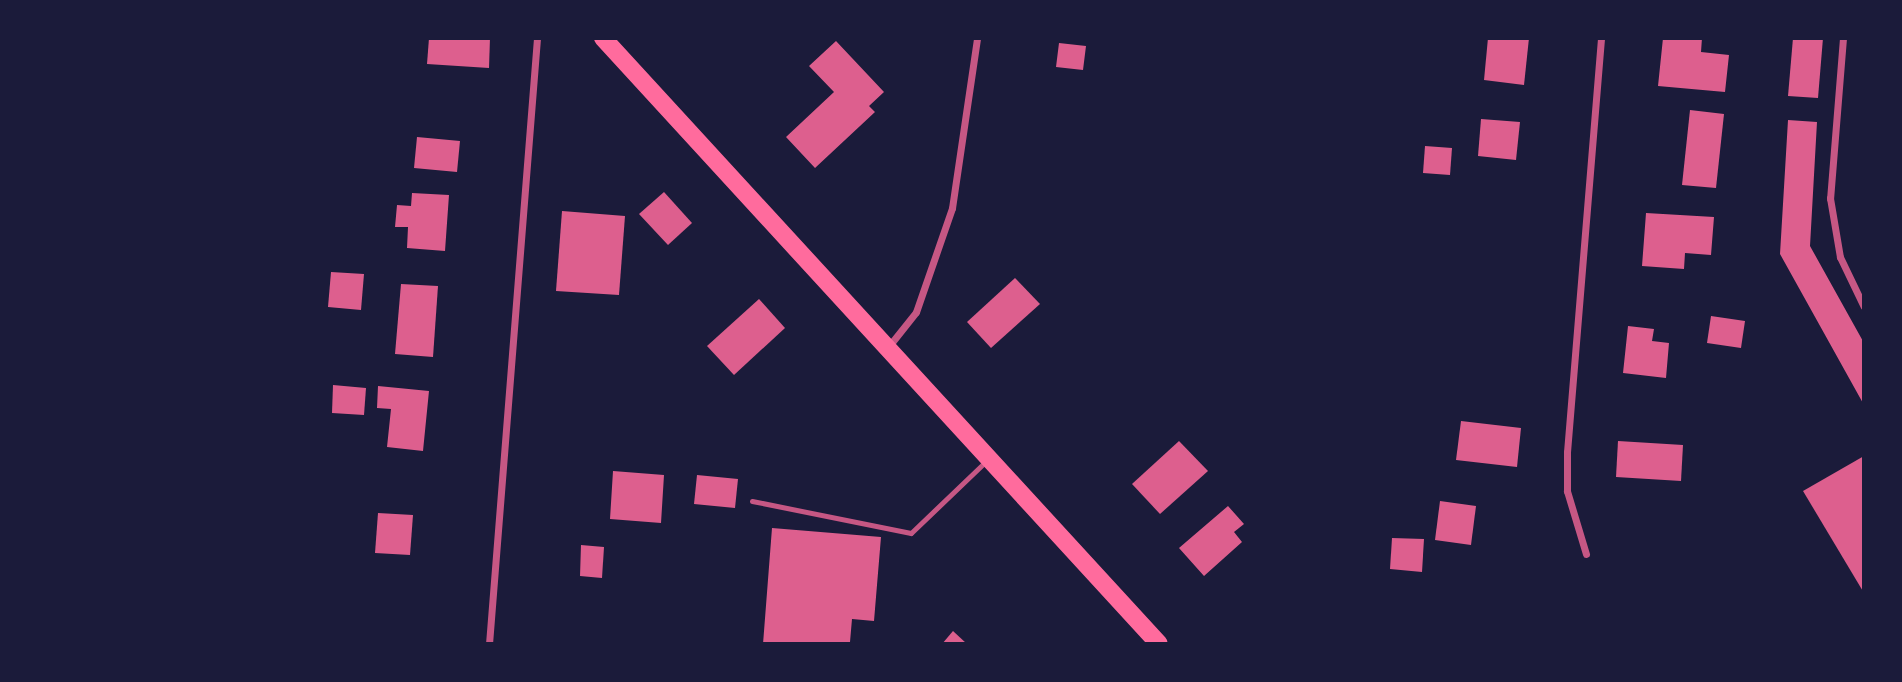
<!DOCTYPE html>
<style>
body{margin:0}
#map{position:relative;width:1902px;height:682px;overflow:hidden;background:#1b1b3a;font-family:Ubuntu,sans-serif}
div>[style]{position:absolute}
.building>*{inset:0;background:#dd5f8e}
.service>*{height:5px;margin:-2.5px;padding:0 2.5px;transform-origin:2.5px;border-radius:2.5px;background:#c65784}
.minor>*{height:7px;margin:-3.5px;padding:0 3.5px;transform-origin:3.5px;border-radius:3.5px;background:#c65784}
.primary>*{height:18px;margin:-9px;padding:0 9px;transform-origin:9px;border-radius:9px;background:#ff6b9d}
span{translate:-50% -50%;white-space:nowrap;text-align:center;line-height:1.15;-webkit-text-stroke:5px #1b1b3a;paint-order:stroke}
.frame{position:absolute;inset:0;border:40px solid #1b1b3a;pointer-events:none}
</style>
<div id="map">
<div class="building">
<i style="clip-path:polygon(429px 38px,490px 38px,489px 68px,427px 64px)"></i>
<i style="clip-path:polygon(1488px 38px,1529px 38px,1524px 85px,1484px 80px)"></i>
<i style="clip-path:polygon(1663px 38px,1702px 38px,1701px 52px,1729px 55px,1725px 92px,1658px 86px)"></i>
<i style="clip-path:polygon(1793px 38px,1823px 38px,1818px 98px,1788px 96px)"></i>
<i style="clip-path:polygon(836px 41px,884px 92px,869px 106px,875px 112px,815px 168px,786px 137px,834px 92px,809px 66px)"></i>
<i style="clip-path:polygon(1059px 43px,1086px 46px,1083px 70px,1056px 67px)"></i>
<i style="clip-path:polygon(1690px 110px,1724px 114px,1716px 188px,1682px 185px)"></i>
<i style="clip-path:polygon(1481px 119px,1520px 122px,1516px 160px,1478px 156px)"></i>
<i style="clip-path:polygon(1788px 120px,1817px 122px,1810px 246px,1864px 343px,1864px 405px,1780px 254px)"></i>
<i style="clip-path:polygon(417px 137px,460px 141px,457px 172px,414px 168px)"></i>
<i style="clip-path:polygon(1425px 146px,1452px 148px,1450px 175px,1423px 173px)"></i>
<i style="clip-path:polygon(664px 192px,692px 223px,668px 245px,639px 214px)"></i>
<i style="clip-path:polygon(412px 193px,449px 195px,445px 251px,407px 248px,408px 227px,395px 227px,397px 205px,411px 206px)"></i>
<i style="clip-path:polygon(562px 211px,625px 216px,619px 295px,556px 291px)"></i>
<i style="clip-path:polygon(1646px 213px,1714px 217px,1711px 255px,1685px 253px,1684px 269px,1642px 266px)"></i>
<i style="clip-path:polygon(331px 272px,364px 274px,361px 310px,328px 307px)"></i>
<i style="clip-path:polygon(1015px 278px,1040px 304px,991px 348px,967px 322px)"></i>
<i style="clip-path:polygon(401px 284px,438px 286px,433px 357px,395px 354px)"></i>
<i style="clip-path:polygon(759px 299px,785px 328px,734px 375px,707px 346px)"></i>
<i style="clip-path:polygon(1711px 316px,1745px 321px,1741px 348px,1707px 343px)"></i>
<i style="clip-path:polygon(1628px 326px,1654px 329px,1652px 341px,1669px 343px,1666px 378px,1623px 373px)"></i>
<i style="clip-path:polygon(333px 385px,366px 388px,364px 415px,332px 413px)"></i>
<i style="clip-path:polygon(378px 386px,429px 391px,423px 451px,387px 447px,391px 409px,377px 408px)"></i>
<i style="clip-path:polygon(1461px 421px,1521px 428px,1517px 467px,1456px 460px)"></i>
<i style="clip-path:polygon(1179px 441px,1208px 471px,1160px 514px,1132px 484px)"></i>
<i style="clip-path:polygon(1618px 441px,1683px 445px,1681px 481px,1616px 477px)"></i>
<i style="clip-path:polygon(1864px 456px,1864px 593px,1803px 491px)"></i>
<i style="clip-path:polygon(613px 471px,664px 475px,661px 523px,610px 519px)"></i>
<i style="clip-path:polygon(697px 475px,738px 479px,735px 508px,694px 504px)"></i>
<i style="clip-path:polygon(1440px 501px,1476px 506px,1471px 545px,1435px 540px)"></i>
<i style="clip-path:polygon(1228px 506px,1244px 524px,1234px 532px,1242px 542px,1204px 576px,1179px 548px)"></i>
<i style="clip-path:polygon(378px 513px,413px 515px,410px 555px,375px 553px)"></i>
<i style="clip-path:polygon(772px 528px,881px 537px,874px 621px,852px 619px,850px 642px,763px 644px)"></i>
<i style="clip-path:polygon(1392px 538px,1424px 539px,1422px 572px,1390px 569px)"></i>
<i style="clip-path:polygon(581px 545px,604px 547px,602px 578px,580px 576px)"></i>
<i style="clip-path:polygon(953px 631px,967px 644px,942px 644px)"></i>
</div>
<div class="service">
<i style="left:752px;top:501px;width:162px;rotate:11.4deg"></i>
<i style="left:911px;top:533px;width:103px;rotate:-43.8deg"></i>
</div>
<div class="minor">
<i style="left:1843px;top:38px;width:161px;rotate:94.6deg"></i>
<i style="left:1830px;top:198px;width:60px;rotate:80.4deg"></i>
<i style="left:1840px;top:257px;width:55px;rotate:64.4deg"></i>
<i style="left:889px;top:346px;width:43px;rotate:-51.5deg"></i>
<i style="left:916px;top:312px;width:110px;rotate:-70.9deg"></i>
<i style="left:952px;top:208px;width:172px;rotate:-81.6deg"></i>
<i style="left:1586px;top:554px;width:66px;rotate:-106.8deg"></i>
<i style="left:1567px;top:491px;width:39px;rotate:-90deg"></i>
<i style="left:1567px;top:452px;width:415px;rotate:-85.3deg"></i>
<i style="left:489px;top:644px;width:608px;rotate:-85.47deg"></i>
</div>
<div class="primary">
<i style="left:603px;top:38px;width:822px;rotate:47.46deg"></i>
</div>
<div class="frame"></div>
</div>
